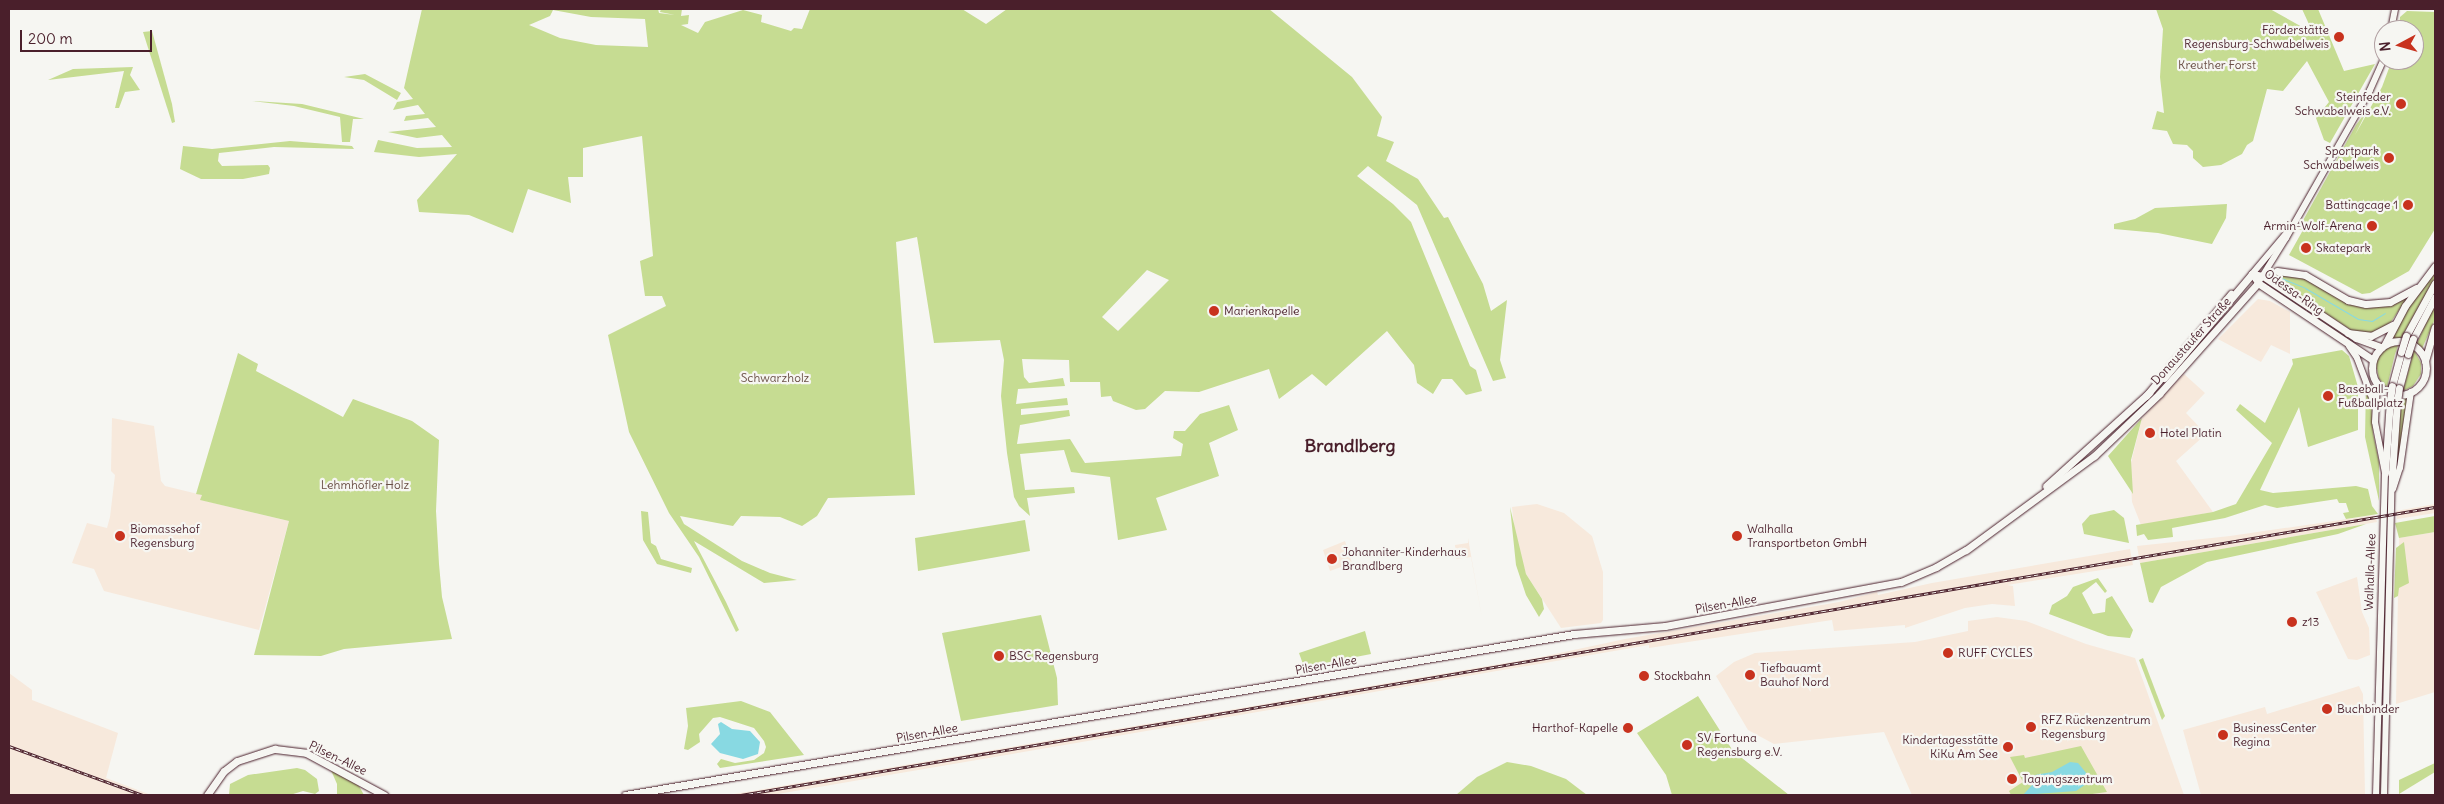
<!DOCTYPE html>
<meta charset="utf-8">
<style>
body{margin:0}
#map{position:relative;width:2444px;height:804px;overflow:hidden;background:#f6f6f2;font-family:Delius,sans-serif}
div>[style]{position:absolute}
.built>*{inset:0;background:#f7e9dc}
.green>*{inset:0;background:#c6dc92}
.water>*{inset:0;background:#88d9e2}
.stream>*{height:1px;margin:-0.5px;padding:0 0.5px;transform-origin:0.5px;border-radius:0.5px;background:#88d9e2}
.roads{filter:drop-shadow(0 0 1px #4a1f2b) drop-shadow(0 0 1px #4a1f2b)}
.secondary>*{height:6px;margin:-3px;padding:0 3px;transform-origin:3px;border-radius:3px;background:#f6f6f2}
.primary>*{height:7px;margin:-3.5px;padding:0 3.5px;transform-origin:3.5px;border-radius:3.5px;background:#f6f6f2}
.primary>.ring{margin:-3.5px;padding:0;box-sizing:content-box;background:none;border:7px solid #f6f6f2;border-radius:50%}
.trunk>*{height:7px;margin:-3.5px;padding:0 3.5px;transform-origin:3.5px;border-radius:3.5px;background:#f6f6f2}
.rail>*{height:3px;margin-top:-1.5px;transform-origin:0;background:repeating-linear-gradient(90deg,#f6f6f2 0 4px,#4a1f2b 0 8px);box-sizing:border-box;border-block:1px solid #4a1f2b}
.bridges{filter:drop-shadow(0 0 1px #4a1f2b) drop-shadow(0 0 1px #4a1f2b)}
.trunk-bridge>*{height:7px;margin:-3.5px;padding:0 3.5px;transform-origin:3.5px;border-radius:3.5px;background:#f6f6f2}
.dots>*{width:14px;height:14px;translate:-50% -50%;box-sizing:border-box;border:2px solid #f6f6f2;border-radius:50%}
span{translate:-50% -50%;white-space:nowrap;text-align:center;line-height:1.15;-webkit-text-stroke:4.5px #f6f6f2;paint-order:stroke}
.poi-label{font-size:12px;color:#4a1f2b}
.right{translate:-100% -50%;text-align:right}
.left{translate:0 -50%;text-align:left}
.park-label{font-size:12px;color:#694e45}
.street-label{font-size:12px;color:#4a1f2b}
.district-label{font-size:18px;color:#4a1f2b;font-weight:700}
.frame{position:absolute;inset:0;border:10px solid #4a1f2b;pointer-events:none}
.north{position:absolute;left:2374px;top:20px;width:50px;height:50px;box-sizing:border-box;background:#f6f6f2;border:1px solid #b1a0a2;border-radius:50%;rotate:264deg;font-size:14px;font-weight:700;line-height:20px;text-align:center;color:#4a1f2b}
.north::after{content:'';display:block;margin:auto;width:18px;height:22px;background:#c8321e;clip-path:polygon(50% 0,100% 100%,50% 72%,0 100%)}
.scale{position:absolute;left:20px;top:30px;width:132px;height:22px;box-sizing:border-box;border:2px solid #4a1f2b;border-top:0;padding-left:6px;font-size:15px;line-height:18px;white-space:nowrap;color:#4a1f2b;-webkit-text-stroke:4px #f6f6f2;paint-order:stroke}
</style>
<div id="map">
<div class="built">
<i style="clip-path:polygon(2258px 299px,2270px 301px,2290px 312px,2290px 354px,2271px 345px,2261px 362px,2218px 339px)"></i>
<i style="clip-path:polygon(2184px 374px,2205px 393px,2186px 413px,2206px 434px,2176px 461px,2213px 512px,2141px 525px,2132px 502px,2130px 467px,2142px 418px)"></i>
<i style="clip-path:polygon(112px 418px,154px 426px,161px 481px,165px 486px,202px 495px,201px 500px,289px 521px,259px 630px,104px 591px,94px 569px,72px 563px,87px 523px,107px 528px,110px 517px,115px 475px,111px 471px)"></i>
<i style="clip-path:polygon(1537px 504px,1564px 513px,1592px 536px,1603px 572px,1603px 620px,1601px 623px,1561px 628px,1526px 574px,1516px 544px,1512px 507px)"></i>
<i style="clip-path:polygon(2435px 504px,2435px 513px,2397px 519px,2396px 511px)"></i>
<i style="clip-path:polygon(2375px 515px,2377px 522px,2140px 563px,2137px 546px,2230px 536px)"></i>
<i style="clip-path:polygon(2435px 532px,2435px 692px,2396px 704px,2399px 538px)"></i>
<i style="clip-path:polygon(1468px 538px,1483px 624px,1471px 557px,1456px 559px,1455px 545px,1468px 543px)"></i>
<i style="clip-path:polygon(1345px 541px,1352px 563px,1330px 571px,1323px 550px)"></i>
<i style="clip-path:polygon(2130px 549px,2133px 565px,2007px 585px,2013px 586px,2015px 606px,1992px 604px,1965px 608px,1905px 628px,1905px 625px,1834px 631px,1832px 620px,1649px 648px,1649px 645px,772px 795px,728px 795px,1541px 657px,1625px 639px,1839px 602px,1877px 592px,1878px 595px,1932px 583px)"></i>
<i style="clip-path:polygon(2357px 577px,2362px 612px,2369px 628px,2370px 655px,2357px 660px,2348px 659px,2316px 592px)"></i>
<i style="clip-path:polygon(1997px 617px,2026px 621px,2086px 644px,2135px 658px,2184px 795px,1912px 795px,1884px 732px,1774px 744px,1748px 730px,1716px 676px,1734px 662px,1755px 653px,1915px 642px,1968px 631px,1968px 621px)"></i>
<i style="clip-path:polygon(9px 673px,32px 690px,32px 700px,118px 733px,106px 778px,151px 795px,9px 795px)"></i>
<i style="clip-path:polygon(2359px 686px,2363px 694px,2365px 795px,2201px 795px,2183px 730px,2265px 707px,2267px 714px)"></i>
</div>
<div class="green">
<i style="clip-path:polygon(evenodd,422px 9px,658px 9px,659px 13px,675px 15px,660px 12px,661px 9px,682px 9px,681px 16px,689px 15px,688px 24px,681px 25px,698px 33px,705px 22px,743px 10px,762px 15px,761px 22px,791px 31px,794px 28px,802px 29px,810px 9px,962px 9px,986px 24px,1007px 9px,1269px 9px,1352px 77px,1382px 117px,1377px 136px,1394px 142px,1386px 161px,1418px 179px,1444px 218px,1448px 217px,1483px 284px,1491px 311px,1507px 300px,1500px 360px,1506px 378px,1493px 381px,1417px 205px,1368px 166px,1357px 176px,1393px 204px,1411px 222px,1470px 366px,1476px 370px,1482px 391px,1466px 395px,1452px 379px,1442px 379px,1433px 394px,1417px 383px,1414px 365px,1387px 331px,1326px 386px,1312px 374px,1279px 399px,1269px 369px,1199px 392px,1165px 391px,1145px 409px,1136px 410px,1113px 401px,1111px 396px,1101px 397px,1100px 382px,1070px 382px,1069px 360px,1022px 359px,1024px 377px,1029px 383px,1063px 378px,1065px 386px,1018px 389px,1016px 404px,1067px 398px,1068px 405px,1021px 409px,1021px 415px,1069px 410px,1070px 416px,1020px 425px,1017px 444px,1070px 439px,1085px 463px,1181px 456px,1183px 444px,1173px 438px,1174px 431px,1185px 431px,1200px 414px,1229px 405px,1238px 430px,1209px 443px,1219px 476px,1156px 498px,1167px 530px,1118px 540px,1110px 477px,1071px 472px,1064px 450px,1020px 454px,1025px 490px,1074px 487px,1075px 493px,1027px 498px,1030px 516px,1019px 506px,1014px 497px,1007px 453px,1001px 396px,1004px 360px,1000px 340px,934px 343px,917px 237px,896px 242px,915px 495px,828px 498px,817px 516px,802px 526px,780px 517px,741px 516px,733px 526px,680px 516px,684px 524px,742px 561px,770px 573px,797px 580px,764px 583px,694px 541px,726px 602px,739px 630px,736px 632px,699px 557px,669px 513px,629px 432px,608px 335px,666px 306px,662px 296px,645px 296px,640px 261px,653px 256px,642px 136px,583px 148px,583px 177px,568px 177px,571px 203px,528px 189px,513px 233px,469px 215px,419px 212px,417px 200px,457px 154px,419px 157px,374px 152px,378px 140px,417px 148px,452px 147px,442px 135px,417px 138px,388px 132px,436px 127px,428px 118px,404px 121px,406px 116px,425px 114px,418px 105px,393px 110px,397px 102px,413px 99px,404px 88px,422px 9px,553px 10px,591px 17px,645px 19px,648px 47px,596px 45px,560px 38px,529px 25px,550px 16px,553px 10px,422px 9px,1147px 270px,1169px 280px,1118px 331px,1102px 317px,1147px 270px)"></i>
<i style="clip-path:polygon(2156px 9px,2270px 9px,2313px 33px,2302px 9px,2318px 9px,2344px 71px,2375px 64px,2330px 143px,2324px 140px,2316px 118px,2329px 102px,2307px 61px,2283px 91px,2267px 89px,2253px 141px,2247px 145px,2242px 154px,2221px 165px,2203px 167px,2193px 158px,2193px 151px,2187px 145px,2173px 144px,2167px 131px,2152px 129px,2157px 111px,2164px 113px,2160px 77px,2163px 29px)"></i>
<i style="clip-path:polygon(2407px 11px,2435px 12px,2435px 229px,2409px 271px,2370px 293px,2362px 294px,2289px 255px,2303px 230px,2298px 229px,2301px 224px,2356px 125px,2368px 109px,2355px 135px,2382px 87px,2392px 60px,2414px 60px,2414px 30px,2399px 30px,2400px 17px)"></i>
<i style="clip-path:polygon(152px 31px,172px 104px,175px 122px,172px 123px,143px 32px)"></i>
<i style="clip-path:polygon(133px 67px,130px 75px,140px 90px,125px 92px,119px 108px,115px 108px,124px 71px,48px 80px,73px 69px)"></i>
<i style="clip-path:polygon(365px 74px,401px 93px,397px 100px,364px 80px,344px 77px)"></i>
<i style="clip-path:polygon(252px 101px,302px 104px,364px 119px,353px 119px,350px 142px,342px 142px,340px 117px,294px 106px)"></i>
<i style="clip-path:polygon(290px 141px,352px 146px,354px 149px,274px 147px,219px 153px,218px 161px,222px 166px,268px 165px,270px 168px,269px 174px,243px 179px,201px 179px,180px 169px,183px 146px,212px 149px)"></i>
<i style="clip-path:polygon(2227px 204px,2226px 218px,2212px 244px,2158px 233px,2114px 229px,2114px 224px,2135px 219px,2155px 208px)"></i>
<i style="clip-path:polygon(2435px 269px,2435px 278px,2401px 338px,2391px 339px,2399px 320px)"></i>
<i style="clip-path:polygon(2275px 273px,2301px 277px,2360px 306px,2409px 295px,2391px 322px,2373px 334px,2354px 332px,2274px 280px)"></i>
<i style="clip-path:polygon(2435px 302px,2435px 319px,2421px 351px,2416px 346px)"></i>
<i style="clip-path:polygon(2399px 343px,2395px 354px,2387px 387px,2379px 379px,2375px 358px,2385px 347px)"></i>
<i style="clip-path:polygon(2342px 350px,2349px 356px,2358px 387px,2358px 430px,2308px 447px,2299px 407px,2260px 490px,2273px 493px,2356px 486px,2368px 489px,2372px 506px,2378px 514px,2346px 519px,2343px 513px,2349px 512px,2346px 503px,2339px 503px,2337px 499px,2277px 508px,2265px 505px,2225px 518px,2172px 528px,2173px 537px,2148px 540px,2144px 534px,2137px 536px,2136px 525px,2213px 512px,2236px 504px,2272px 443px,2236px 410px,2240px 404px,2265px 423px,2293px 364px,2292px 359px)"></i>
<i style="clip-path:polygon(2414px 350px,2421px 363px,2421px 374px,2413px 386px,2403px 391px)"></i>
<i style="clip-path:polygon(238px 353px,258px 364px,256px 371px,343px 417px,353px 399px,412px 421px,439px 440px,436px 511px,439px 564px,442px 597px,452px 639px,344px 649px,321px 656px,254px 655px,289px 521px,200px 500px,202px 495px,196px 494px)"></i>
<i style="clip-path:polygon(2366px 386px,2371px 400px,2373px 433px,2379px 462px,2379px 501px,2365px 437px)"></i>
<i style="clip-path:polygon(2408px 397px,2396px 473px,2394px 476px,2400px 407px,2401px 398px)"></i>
<i style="clip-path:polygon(2142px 418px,2131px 460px,2133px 494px,2108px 456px)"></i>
<i style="clip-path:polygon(1510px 507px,1526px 574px,1542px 599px,1544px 609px,1539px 617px,1526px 595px,1516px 565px)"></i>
<i style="clip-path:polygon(2114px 510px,2124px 518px,2129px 543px,2084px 534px,2082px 524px,2090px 515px)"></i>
<i style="clip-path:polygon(641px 511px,648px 512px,651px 543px,656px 546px,661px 559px,692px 568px,691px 573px,657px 564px,643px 540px)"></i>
<i style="clip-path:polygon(2435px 516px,2435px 532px,2399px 538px,2395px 523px)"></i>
<i style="clip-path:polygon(1025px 520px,1030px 551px,918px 571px,915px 538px)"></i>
<i style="clip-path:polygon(2366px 524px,2338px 534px,2207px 562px,2161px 587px,2153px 603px,2149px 602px,2140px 563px)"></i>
<i style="clip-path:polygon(2404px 542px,2409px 583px,2399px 588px,2398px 596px,2394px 598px,2396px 548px)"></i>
<i style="clip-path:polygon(2098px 578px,2107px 591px,2105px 593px,2096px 582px,2082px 593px,2093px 614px,2105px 612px,2106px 599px,2112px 596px,2133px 630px,2130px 638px,2108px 636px,2049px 614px,2052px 605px,2067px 596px,2073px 587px)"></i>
<i style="clip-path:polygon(1041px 615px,1057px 678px,1058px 705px,961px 721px,942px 633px)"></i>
<i style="clip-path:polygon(1365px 631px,1371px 654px,1304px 667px,1299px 653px)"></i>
<i style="clip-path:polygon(2143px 658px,2165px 716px,2162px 720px,2139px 660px)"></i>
<i style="clip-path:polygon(1698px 696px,1733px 751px,1789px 795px,1672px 795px,1666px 775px,1637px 733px)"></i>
<i style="clip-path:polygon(741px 701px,770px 712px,804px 755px,720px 768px,717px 764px,721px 759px,735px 763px,754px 760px,764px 753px,766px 747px,764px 741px,754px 728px,720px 717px,713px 718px,699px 734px,700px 742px,688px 750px,684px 749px,688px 726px,686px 708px)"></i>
<i style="clip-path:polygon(2081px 746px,2107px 792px,2085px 795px,2011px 795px,2009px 791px,2023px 782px,2010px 757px,2024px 755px,2025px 758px)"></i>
<i style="clip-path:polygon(1507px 762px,1531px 766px,1566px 779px,1587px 795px,1456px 795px,1477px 777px)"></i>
<i style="clip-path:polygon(2435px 763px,2435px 772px,2399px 794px,2399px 780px)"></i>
<i style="clip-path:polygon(297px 768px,305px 770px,317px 779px,319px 791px,315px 794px,303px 791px,290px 795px,229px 795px,230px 784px,248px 775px)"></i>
<i style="clip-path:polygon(330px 768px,359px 786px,364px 795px,337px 795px,337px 784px)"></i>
</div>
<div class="water">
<i style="clip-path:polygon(721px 722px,732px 729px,750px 731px,760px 742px,758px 754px,743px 759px,720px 753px,711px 744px,720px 734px,718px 724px)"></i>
<i style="clip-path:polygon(2070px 762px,2078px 763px,2092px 780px,2076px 791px,2023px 795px,2032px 785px,2035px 775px,2052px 772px)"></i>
</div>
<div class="stream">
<i style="left:2276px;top:276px;width:31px;rotate:22deg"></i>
<i style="left:2305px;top:288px;width:61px;rotate:30.3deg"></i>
<i style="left:2358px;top:319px;width:14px;rotate:8deg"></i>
<i style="left:2372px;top:321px;width:15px;rotate:-32deg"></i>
</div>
<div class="roads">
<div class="secondary">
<i style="left:2391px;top:30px;width:21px;rotate:-79deg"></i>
<i style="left:2290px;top:229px;width:59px;rotate:130.2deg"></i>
<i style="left:2252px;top:274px;width:11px;rotate:56deg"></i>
<i style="left:2258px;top:283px;width:53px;rotate:-58.1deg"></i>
<i style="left:2286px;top:238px;width:170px;rotate:-60.4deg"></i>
<i style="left:2370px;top:90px;width:34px;rotate:-66deg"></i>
<i style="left:2349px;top:346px;width:14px;rotate:56deg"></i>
<i style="left:2357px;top:358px;width:48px;rotate:69.3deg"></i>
<i style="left:2393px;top:489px;width:22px;rotate:-72deg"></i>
<i style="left:2400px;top:468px;width:77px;rotate:-81.8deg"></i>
<i style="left:2376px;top:795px;width:322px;rotate:-88.4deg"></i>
<i style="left:2385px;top:473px;width:52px;rotate:-101.1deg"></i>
<i style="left:2375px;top:422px;width:39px;rotate:-87deg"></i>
<i style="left:2384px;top:795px;width:322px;rotate:-88.6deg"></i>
</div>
<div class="primary">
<i class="ring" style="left:2372px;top:341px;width:47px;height:47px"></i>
<i style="left:2164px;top:378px;width:136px;rotate:-49.8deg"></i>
<i style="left:2252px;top:274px;width:11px;rotate:10deg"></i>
<i style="left:2263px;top:276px;width:112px;rotate:33.7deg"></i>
<i style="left:2356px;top:338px;width:27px;rotate:20deg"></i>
<i style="left:2046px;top:486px;width:139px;rotate:-42.1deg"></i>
<i style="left:207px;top:795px;width:29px;rotate:-55deg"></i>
<i style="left:224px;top:771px;width:16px;rotate:-38deg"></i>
<i style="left:237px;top:761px;width:40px;rotate:-18deg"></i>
<i style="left:275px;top:749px;width:31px;rotate:7deg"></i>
<i style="left:306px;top:753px;width:89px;rotate:28.3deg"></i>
<i style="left:625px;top:795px;width:963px;rotate:-9.63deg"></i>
<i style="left:1574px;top:634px;width:91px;rotate:-5deg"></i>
<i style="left:1665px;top:626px;width:240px;rotate:-10.6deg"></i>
<i style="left:1901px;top:582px;width:38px;rotate:-23deg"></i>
<i style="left:1936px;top:567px;width:34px;rotate:-30deg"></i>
<i style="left:1966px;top:550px;width:159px;rotate:-36.3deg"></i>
<i style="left:2094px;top:456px;width:90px;rotate:-43.6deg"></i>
<i style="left:2159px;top:394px;width:149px;rotate:-48.3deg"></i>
<i style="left:2258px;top:283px;width:138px;rotate:33.8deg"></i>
</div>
<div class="trunk">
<i style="left:2277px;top:271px;width:28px;rotate:8deg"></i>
<i style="left:2305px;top:275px;width:50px;rotate:30.2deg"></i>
<i style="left:2348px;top:300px;width:18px;rotate:13deg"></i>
<i style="left:2366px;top:304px;width:24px;rotate:-5deg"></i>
<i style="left:2390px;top:302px;width:30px;rotate:-28deg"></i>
<i style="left:2348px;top:333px;width:23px;rotate:7deg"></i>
<i style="left:2371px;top:336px;width:25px;rotate:-27deg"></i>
<i style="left:2406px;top:336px;width:60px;rotate:-61.3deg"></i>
<i style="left:2413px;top:339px;width:47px;rotate:-62.4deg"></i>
<i style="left:2385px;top:344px;width:43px;rotate:-62.2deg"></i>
<i style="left:2405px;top:306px;width:50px;rotate:-53.1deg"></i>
<i style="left:2425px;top:361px;width:35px;rotate:-74deg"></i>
<i style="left:2392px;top:386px;width:35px;rotate:-75deg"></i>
<i style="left:2399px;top:388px;width:35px;rotate:-75deg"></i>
<i style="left:2146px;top:396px;width:133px;rotate:-50.2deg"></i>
<i style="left:2385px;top:473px;width:73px;rotate:-86.1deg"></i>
<i style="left:2392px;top:473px;width:71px;rotate:-86deg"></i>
</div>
</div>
<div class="rail">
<i style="left:9px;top:746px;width:143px;rotate:20.1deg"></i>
<i style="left:741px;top:795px;width:1718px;rotate:-9.65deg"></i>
</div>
<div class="bridges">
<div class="trunk-bridge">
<i style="left:2401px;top:352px;width:17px;rotate:-73deg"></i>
<i style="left:2408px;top:354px;width:16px;rotate:-72deg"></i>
<i style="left:2390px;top:400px;width:14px;rotate:-82deg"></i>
<i style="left:2397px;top:402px;width:14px;rotate:-82deg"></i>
</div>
</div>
<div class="dots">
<i style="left:2339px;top:37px;background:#c8321e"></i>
<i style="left:2401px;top:104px;background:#c8321e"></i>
<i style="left:2389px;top:158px;background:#c8321e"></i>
<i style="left:2408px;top:205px;background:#c8321e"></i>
<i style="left:2372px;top:226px;background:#c8321e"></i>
<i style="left:2306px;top:248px;background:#c8321e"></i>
<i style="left:1214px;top:311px;background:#c8321e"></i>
<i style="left:2328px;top:396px;background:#c8321e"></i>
<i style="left:2150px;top:433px;background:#c8321e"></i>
<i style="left:120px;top:536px;background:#c8321e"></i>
<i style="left:1737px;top:536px;background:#c8321e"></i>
<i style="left:1332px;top:559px;background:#c8321e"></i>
<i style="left:2292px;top:622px;background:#c8321e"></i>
<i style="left:1948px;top:653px;background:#c8321e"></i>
<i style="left:999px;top:656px;background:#c8321e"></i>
<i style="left:1750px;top:675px;background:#c8321e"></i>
<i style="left:1644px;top:676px;background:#c8321e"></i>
<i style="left:2327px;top:709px;background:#c8321e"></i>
<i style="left:2031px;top:727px;background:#c8321e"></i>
<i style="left:1628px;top:728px;background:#c8321e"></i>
<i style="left:2223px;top:735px;background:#c8321e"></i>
<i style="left:1687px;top:745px;background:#c8321e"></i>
<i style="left:2008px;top:747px;background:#c8321e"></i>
<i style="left:2012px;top:779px;background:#c8321e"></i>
</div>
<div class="poi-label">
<span class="right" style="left:2329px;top:37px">Förderstätte<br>Regensburg-Schwabelweis</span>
<span class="right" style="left:2391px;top:104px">Steinfeder<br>Schwabelweis e.V.</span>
<span class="right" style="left:2379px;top:158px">Sportpark<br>Schwabelweis</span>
<span class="right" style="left:2398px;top:205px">Battingcage 1</span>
<span class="right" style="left:2362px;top:226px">Armin-Wolf-Arena</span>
<span class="left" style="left:2316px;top:248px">Skatepark</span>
<span class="left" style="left:1224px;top:311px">Marienkapelle</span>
<span class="left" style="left:2338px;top:396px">Baseball-<br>Fußballplatz</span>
<span class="left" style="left:2160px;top:433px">Hotel Platin</span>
<span class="left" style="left:130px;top:536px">Biomassehof<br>Regensburg</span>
<span class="left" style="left:1747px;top:536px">Walhalla<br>Transportbeton GmbH</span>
<span class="left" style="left:1342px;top:559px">Johanniter-Kinderhaus<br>Brandlberg</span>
<span class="left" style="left:2302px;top:622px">z13</span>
<span class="left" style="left:1958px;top:653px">RUFF CYCLES</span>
<span class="left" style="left:1009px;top:656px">BSC Regensburg</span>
<span class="left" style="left:1760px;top:675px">Tiefbauamt<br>Bauhof Nord</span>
<span class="left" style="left:1654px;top:676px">Stockbahn</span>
<span class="left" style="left:2337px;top:709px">Buchbinder</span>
<span class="left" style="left:2041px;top:727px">RFZ Rückenzentrum<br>Regensburg</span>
<span class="right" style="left:1618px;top:728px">Harthof-Kapelle</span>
<span class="left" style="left:2233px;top:735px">BusinessCenter<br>Regina</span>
<span class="left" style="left:1697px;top:745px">SV Fortuna<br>Regensburg e.V.</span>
<span class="right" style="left:1998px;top:747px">Kindertagesstätte<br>KiKu Am See</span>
<span class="left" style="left:2022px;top:779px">Tagungszentrum</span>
</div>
<div class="park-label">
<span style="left:2217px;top:65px">Kreuther Forst</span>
<span style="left:775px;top:378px">Schwarzholz</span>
<span style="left:365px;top:485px">Lehmhöfler Holz</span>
</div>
<div class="street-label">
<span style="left:2294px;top:292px;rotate:35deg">Odessa-Ring</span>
<span style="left:2191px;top:341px;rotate:-48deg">Donaustaufer Straße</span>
<span style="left:2370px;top:572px;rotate:-88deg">Walhalla-Allee</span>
<span style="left:1726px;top:604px;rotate:-10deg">Pilsen-Allee</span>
<span style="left:1326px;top:665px;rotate:-10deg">Pilsen-Allee</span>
<span style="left:927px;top:733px;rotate:-10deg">Pilsen-Allee</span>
<span style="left:338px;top:758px;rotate:26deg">Pilsen-Allee</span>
</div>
<div class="district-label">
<span style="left:1350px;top:446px">Brandlberg</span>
</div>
<div class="frame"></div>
<div class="north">N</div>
<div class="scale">200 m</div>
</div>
